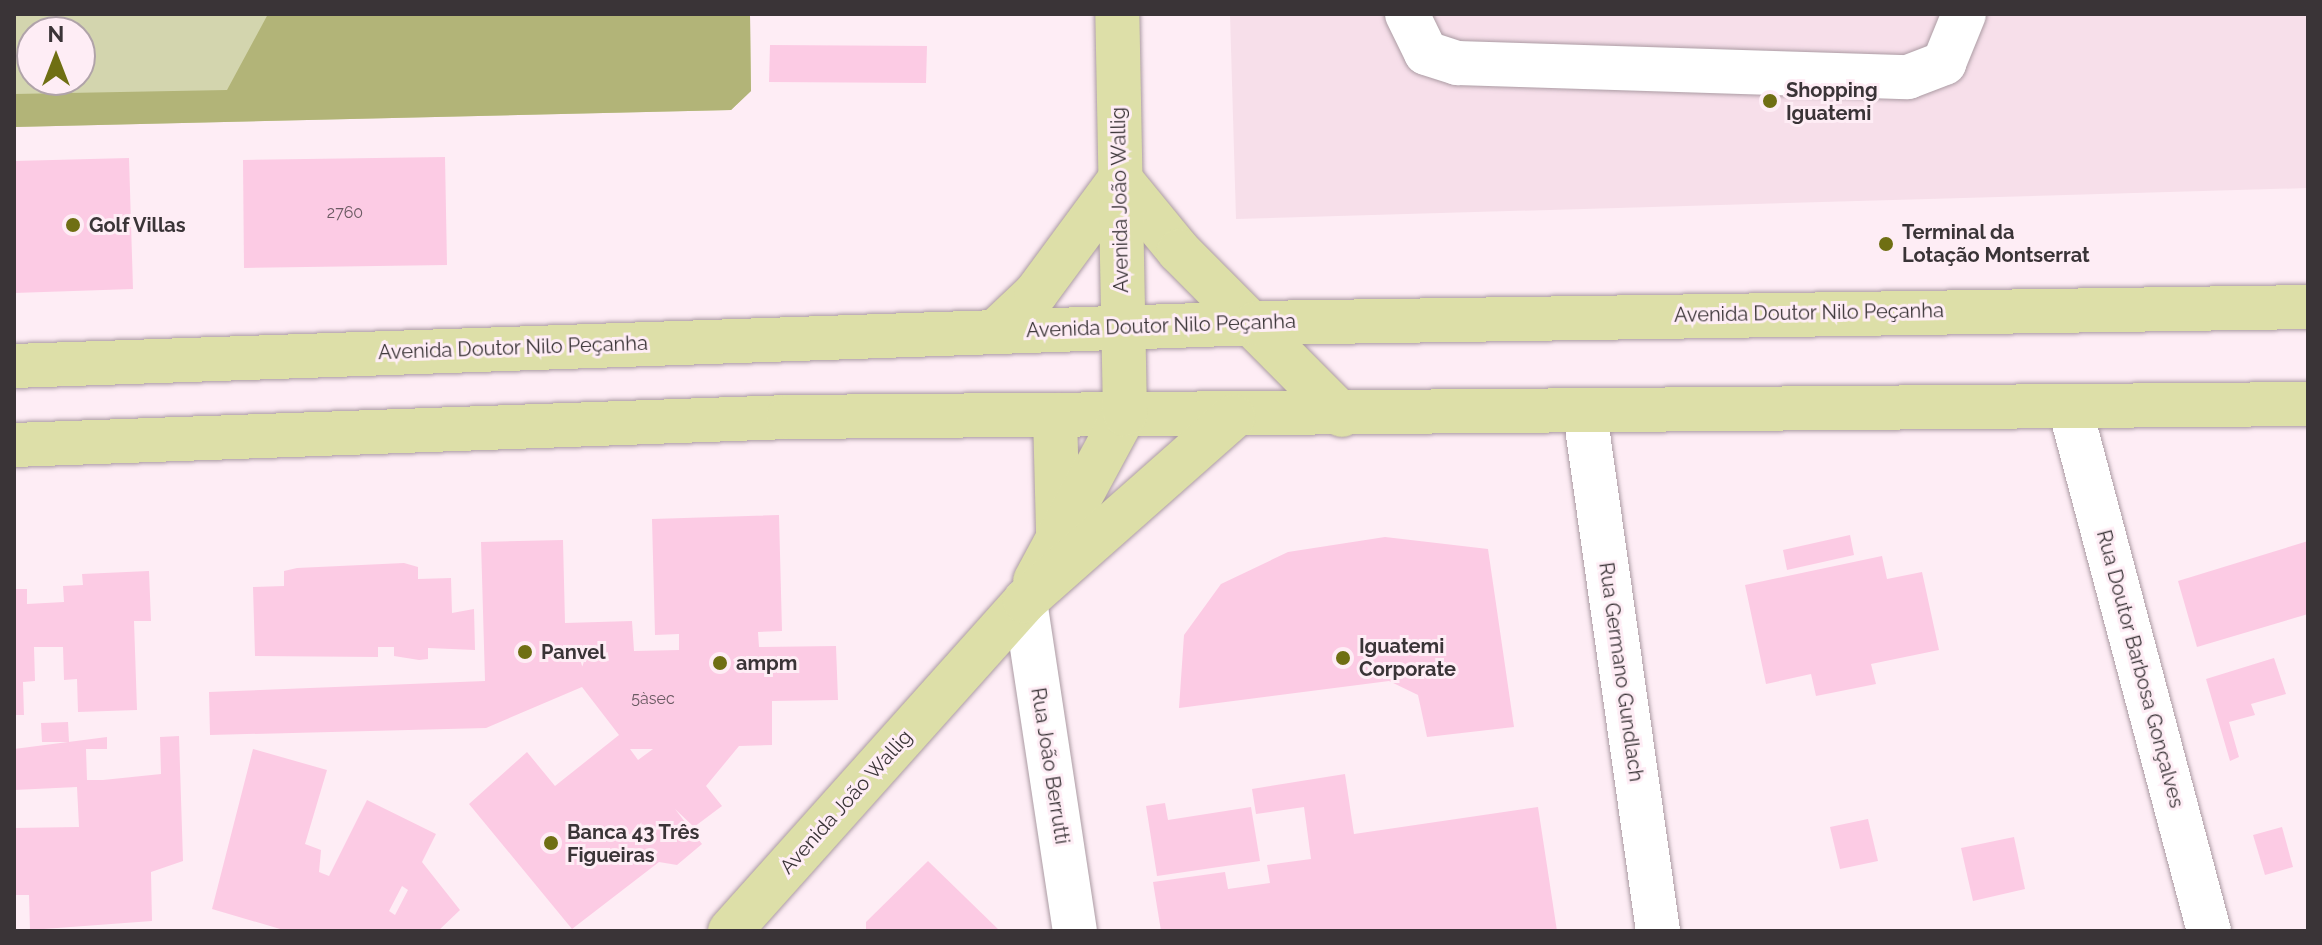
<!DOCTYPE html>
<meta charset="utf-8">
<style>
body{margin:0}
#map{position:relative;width:2322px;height:945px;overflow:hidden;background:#feedf5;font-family:Raleway,sans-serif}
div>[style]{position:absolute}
.built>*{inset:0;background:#f7dfea}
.green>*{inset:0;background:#d3d5ae}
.forest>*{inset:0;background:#b2b478}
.building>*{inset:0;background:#fccbe4}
.roads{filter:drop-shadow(0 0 2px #ab9ba3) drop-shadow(0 0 2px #ab9ba3)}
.minor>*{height:44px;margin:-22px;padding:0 22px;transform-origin:22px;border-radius:22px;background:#fff}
.major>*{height:44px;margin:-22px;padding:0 22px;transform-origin:22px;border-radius:22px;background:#dddfa8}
.dots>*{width:22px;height:22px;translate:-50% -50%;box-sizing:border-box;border:4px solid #feedf5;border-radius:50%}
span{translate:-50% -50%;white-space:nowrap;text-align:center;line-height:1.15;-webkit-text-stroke:6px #feedf5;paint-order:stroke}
.number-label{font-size:16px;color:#6a5a62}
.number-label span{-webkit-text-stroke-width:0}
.poi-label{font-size:20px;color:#3a3437;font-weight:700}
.left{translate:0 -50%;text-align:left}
.street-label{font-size:20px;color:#3a3437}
.frame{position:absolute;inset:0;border:16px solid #3a3437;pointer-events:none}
.north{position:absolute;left:16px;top:16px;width:80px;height:80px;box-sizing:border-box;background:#feedf5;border:2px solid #b0a3a9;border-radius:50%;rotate:0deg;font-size:22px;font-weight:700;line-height:32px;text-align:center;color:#3a3437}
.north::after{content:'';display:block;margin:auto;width:28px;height:36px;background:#6f6f13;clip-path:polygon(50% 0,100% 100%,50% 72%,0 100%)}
</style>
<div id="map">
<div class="built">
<i style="clip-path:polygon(1230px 14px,2308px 14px,2308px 188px,1236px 219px)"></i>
</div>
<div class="green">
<i style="clip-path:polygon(evenodd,14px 14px,750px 14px,751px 91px,731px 110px,14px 127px,14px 14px,32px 32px,80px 32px,80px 80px,32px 80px,32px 32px)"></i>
</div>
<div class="forest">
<i style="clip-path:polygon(268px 14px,750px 14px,751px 91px,731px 110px,14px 127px,14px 94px,227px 90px)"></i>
</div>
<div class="building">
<i style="clip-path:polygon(770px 45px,927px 46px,926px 83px,769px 82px)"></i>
<i style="clip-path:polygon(445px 157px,447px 265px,244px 268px,243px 160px)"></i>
<i style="clip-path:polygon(129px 158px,133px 289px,14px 293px,14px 161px)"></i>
<i style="clip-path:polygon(evenodd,779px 515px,782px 631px,758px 632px,759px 647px,836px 646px,838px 700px,772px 701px,772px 745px,739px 746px,706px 786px,722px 806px,694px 827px,675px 809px,702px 844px,677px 865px,659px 862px,572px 929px,469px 804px,527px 752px,555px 786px,619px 735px,582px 687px,486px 728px,210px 735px,209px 692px,485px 681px,481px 542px,563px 540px,565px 623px,632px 621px,634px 651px,679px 650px,679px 634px,655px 635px,652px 519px,779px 515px,630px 749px,653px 749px,638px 760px,630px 749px)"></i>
<i style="clip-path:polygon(1850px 535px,1854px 555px,1787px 570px,1783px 550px)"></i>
<i style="clip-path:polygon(1385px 537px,1488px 549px,1514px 727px,1427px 737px,1418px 695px,1389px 681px,1179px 708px,1184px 635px,1221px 584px,1288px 552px)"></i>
<i style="clip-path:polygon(2308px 541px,2308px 614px,2197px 647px,2178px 581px)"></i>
<i style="clip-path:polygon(1882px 556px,1887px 579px,1922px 572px,1939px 650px,1871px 664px,1876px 684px,1816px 696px,1811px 674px,1766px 684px,1745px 585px)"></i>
<i style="clip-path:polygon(404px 563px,418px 567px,418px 579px,451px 578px,452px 613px,474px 609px,475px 650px,428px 648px,428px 659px,419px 660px,394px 656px,394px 647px,378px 647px,378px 657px,255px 656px,253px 587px,284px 586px,284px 571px,297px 568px)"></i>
<i style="clip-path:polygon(149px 571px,151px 621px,134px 621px,137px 710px,78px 712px,77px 679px,64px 680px,63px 647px,34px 647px,35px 681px,23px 682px,24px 715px,14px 715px,14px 589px,27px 589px,27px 604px,64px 602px,63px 586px,83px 585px,82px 574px)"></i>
<i style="clip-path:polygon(2274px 658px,2286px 694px,2251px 704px,2255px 715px,2229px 722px,2239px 757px,2230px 761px,2206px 679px)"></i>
<i style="clip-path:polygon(68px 722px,69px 742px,42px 742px,41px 723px)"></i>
<i style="clip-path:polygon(179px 736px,183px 861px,151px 872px,152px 921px,30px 930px,29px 895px,14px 895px,14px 828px,79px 827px,77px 787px,14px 790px,14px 749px,107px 737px,107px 749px,86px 749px,87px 780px,103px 780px,161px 774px,160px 737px)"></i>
<i style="clip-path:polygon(evenodd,253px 749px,327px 770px,305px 844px,321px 850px,319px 872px,329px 876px,367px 800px,436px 834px,422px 862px,460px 910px,438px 931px,287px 931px,212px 909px,253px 749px,402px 886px,408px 890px,395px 915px,389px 911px,402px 886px)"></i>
<i style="clip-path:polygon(1345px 774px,1354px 834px,1538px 807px,1557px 931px,1161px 931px,1153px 882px,1225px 872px,1228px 889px,1270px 883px,1267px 865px,1311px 859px,1304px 807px,1256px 814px,1252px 789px)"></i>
<i style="clip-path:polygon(1165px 803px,1168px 820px,1251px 807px,1260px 861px,1157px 876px,1146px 806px)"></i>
<i style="clip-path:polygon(1868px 819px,1878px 861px,1840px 869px,1830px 827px)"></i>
<i style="clip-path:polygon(2282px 827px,2293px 867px,2265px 875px,2253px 835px)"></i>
<i style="clip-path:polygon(2014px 837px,2025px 889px,1973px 901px,1961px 848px)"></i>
<i style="clip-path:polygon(928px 861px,1000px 931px,866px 931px,866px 922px)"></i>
</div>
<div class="roads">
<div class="minor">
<i style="left:1407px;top:14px;width:43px;rotate:64deg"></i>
<i style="left:1426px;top:53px;width:33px;rotate:18deg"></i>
<i style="left:1457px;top:63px;width:451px;rotate:1.8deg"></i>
<i style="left:1908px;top:77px;width:39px;rotate:-21deg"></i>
<i style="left:1944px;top:63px;width:53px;rotate:-67.8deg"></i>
<i style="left:2070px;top:408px;width:541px;rotate:75.12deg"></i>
<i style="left:1585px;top:413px;width:523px;rotate:81.98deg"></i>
<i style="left:1025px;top:601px;width:334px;rotate:81.4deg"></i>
</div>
<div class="major">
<i style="left:1120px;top:179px;width:93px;rotate:50.7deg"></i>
<i style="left:1179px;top:251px;width:231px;rotate:45.2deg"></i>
<i style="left:996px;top:331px;width:55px;rotate:-43.5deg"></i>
<i style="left:1036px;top:293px;width:142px;rotate:-53.6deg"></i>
<i style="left:14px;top:366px;width:1243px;rotate:-1.98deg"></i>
<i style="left:1256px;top:323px;width:1052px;rotate:-0.87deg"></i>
<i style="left:1055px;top:415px;width:118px;rotate:88.5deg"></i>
<i style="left:14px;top:445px;width:776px;rotate:-2.07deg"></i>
<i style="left:789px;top:417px;width:1519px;rotate:-0.49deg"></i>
<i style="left:1035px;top:581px;width:190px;rotate:-61.7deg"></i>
<i style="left:1125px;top:414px;width:400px;rotate:-91.1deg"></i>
<i style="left:730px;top:931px;width:443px;rotate:-48.2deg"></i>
<i style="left:1025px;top:601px;width:278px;rotate:-41.5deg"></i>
</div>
</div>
<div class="dots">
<i style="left:1770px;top:101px;background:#6f6f13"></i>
<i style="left:73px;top:225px;background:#6f6f13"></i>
<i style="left:1886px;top:244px;background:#6f6f13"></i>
<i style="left:525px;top:652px;background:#6f6f13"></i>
<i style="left:1343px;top:658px;background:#6f6f13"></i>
<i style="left:720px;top:663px;background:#6f6f13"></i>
<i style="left:551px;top:843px;background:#6f6f13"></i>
</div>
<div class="number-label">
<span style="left:345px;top:213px">2760</span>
<span style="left:653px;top:699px">5àsec</span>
</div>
<div class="poi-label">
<span class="left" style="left:1786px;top:102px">Shopping<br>Iguatemi</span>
<span class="left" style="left:89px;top:225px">Golf Villas</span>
<span class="left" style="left:1902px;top:244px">Terminal da<br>Lotação Montserrat</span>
<span class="left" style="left:1359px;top:658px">Iguatemi<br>Corporate</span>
<span class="left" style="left:541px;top:652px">Panvel</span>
<span class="left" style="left:736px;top:663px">ampm</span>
<span class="left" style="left:567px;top:844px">Banca 43 Três<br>Figueiras</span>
</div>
<div class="street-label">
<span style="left:1120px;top:200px;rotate:-91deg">Avenida João Wallig</span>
<span style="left:1809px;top:313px;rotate:-1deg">Avenida Doutor Nilo Peçanha</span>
<span style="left:1161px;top:326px;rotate:-2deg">Avenida Doutor Nilo Peçanha</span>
<span style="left:513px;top:348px;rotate:-2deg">Avenida Doutor Nilo Peçanha</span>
<span style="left:2140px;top:669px;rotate:75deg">Rua Doutor Barbosa Gonçalves</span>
<span style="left:1621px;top:672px;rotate:82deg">Rua Germano Gundlach</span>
<span style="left:1050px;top:766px;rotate:81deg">Rua João Berrutti</span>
<span style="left:846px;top:802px;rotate:-48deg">Avenida João Wallig</span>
</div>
<div class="frame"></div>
<div class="north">N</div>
</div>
